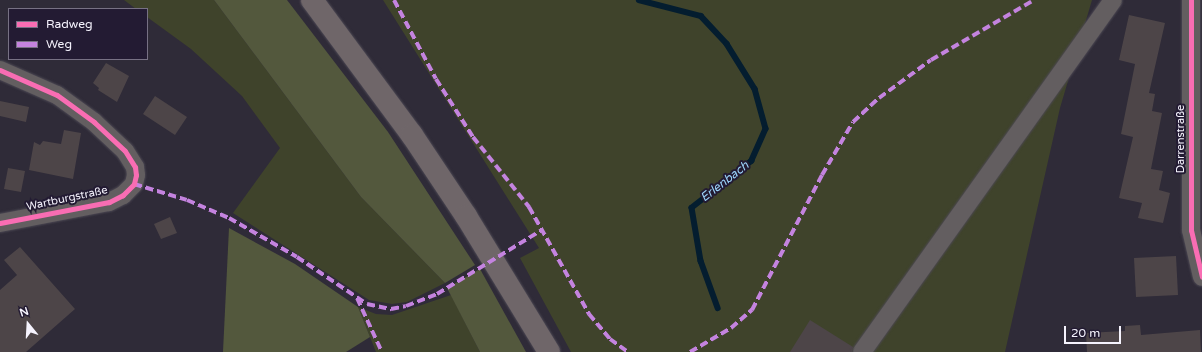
<!DOCTYPE html>
<meta charset="utf-8">
<style>
body{margin:0}
#map{position:relative;width:1202px;height:352px;overflow:hidden;background:#2f2b38;font-family:"Varela Round",sans-serif}
div>[style]{position:absolute}
.green>*{inset:0;background:#3f432b}
.forest>*{inset:0;background:#53583d}
.stream>*{height:5.5px;margin:-2.75px;padding:0 2.75px;transform-origin:2.75px;border-radius:2.75px;background:#041d2f}
.building>*{inset:0;background:#4d4548}
.roads{filter:drop-shadow(0 0 1px #4c4853) drop-shadow(0 0 1px #4c4853)}
.minor>*{height:18px;margin:-9px;padding:0 9px;transform-origin:9px;border-radius:9px;background:#635e60}
.major>*{height:22px;margin:-11px;padding:0 11px;transform-origin:11px;border-radius:11px;background:#6f6669}
.quiet>*{height:4px;margin-top:-2px;transform-origin:0;background:repeating-linear-gradient(90deg,#c483df 0 8px,transparent 0 12px)}
.cycleway>*{height:5px;margin:-2.5px;padding:0 2.5px;transform-origin:2.5px;border-radius:2.5px;background:#f96db3}
span{translate:-50% -50%;white-space:nowrap;text-align:center;line-height:1.15;-webkit-text-stroke:4px #231b33;paint-order:stroke}
.street-label{font-size:11px;color:#f5f3fd}
.water-label{font-size:12px;color:#9cd5fc;font-style:italic}
.legend{position:absolute;left:8px;top:8px;width:140px;height:52px;box-sizing:border-box;background:#231b33;border:1px solid #777184;margin:0;padding:5px 7px;list-style:none;font-size:12px;color:#f5f3fd}
.legend li{display:flex;align-items:center;gap:8px;height:20px}
.legend b{width:20px;border:1px solid #777184}
.north{position:absolute;left:8px;top:304px;width:40px;height:40px;-webkit-text-stroke:3px #231b33;paint-order:stroke;rotate:342deg;font-size:11px;font-weight:700;line-height:16px;text-align:center;color:#f5f3fd}
.north::after{content:'';display:block;margin:auto;width:14px;height:18px;background:#f5f3fd;clip-path:polygon(50% 0,100% 100%,50% 72%,0 100%)}
.scale{position:absolute;left:1064px;top:326px;width:57px;height:18px;box-sizing:border-box;border:2px solid #f5f3fd;border-top:0;padding-left:5px;font-size:12px;line-height:14px;white-space:nowrap;color:#f5f3fd;-webkit-text-stroke:3px #231b33;paint-order:stroke}
</style>
<div id="map">
<div class="green">
<i style="clip-path:polygon(124px 0,214px 0,361px 197px,445px 283px,407px 302px,392px 304px,369px 300px,233px 213px,280px 148px,242px 96px,191px 49px,147px 17px,147px 9px,136px 9px)"></i>
<i style="clip-path:polygon(383px 0,1092px 0,1060px 108px,1005px 352px,571px 352px,520px 258px,539px 248px)"></i>
<i style="clip-path:polygon(451px 295px,480px 352px,376px 352px,358px 307px,376px 314px,392px 315px)"></i>
</div>
<div class="forest">
<i style="clip-path:polygon(214px 0,287px 0,388px 132px,475px 265px,445px 283px,361px 197px)"></i>
<i style="clip-path:polygon(229px 228px,295px 264px,358px 307px,370px 337px,346px 352px,223px 352px)"></i>
<i style="clip-path:polygon(480px 269px,526px 352px,480px 352px,447px 288px)"></i>
</div>
<div class="stream">
<i style="left:639px;top:0;width:64px;rotate:14.5deg"></i>
<i style="left:701px;top:16px;width:38px;rotate:47deg"></i>
<i style="left:727px;top:44px;width:53px;rotate:58.1deg"></i>
<i style="left:755px;top:89px;width:41px;rotate:74.6deg"></i>
<i style="left:766px;top:129px;width:35px;rotate:114deg"></i>
<i style="left:752px;top:161px;width:76px;rotate:141.9deg"></i>
<i style="left:692px;top:208px;width:54px;rotate:80.4deg"></i>
<i style="left:701px;top:261px;width:50px;rotate:70.1deg"></i>
</div>
<div class="building">
<i style="clip-path:polygon(1129px 15px,1165px 23px,1149px 93px,1155px 94px,1152px 111px,1162px 113px,1151px 169px,1163px 171px,1159px 190px,1170px 193px,1163px 223px,1138px 218px,1142px 203px,1119px 198px,1133px 137px,1121px 134px,1135px 64px,1119px 60px)"></i>
<i style="clip-path:polygon(106px 63px,129px 76px,117px 102px,98px 90px,99px 88px,93px 83px)"></i>
<i style="clip-path:polygon(155px 96px,187px 117px,175px 135px,143px 114px)"></i>
<i style="clip-path:polygon(0 101px,29px 107px,26px 122px,0 116px)"></i>
<i style="clip-path:polygon(64px 130px,81px 133px,73px 179px,29px 170px,34px 142px,40px 145px,43px 141px,61px 144px)"></i>
<i style="clip-path:polygon(8px 168px,25px 171px,21px 192px,4px 189px)"></i>
<i style="clip-path:polygon(170px 217px,177px 233px,161px 239px,154px 224px)"></i>
<i style="clip-path:polygon(20px 247px,75px 309px,26px 352px,0 352px,0 290px,17px 275px,4px 260px)"></i>
<i style="clip-path:polygon(1176px 256px,1178px 295px,1136px 297px,1134px 258px)"></i>
<i style="clip-path:polygon(810px 320px,853px 347px,852px 352px,790px 352px)"></i>
<i style="clip-path:polygon(1140px 325px,1141px 335px,1200px 330px,1201px 352px,1087px 352px,1086px 333px,1125px 331px,1125px 326px)"></i>
</div>
<div class="roads">
<div class="minor">
<i style="left:1191px;top:0;width:230px;rotate:90deg"></i>
<i style="left:1191px;top:230px;width:48px;rotate:76.8deg"></i>
<i style="left:0;top:70px;width:62px;rotate:23.7deg"></i>
<i style="left:57px;top:95px;width:46px;rotate:36.1deg"></i>
<i style="left:94px;top:122px;width:42px;rotate:43.1deg"></i>
<i style="left:125px;top:151px;width:19px;rotate:58deg"></i>
<i style="left:135px;top:167px;width:8px;rotate:83deg"></i>
<i style="left:136px;top:175px;width:9px;rotate:103deg"></i>
<i style="left:134px;top:184px;width:16px;rotate:135deg"></i>
<i style="left:123px;top:195px;width:16px;rotate:153deg"></i>
<i style="left:109px;top:202px;width:111px;rotate:169.1deg"></i>
<i style="left:862px;top:352px;width:432px;rotate:-54.5deg"></i>
</div>
<div class="major">
<i style="left:312px;top:0;width:168px;rotate:53.5deg"></i>
<i style="left:412px;top:135px;width:97px;rotate:56.3deg"></i>
<i style="left:466px;top:216px;width:159px;rotate:58.6deg"></i>
</div>
</div>
<div class="quiet">
<i style="left:394px;top:0;width:89px;rotate:62deg"></i>
<i style="left:436px;top:79px;width:69px;rotate:57.5deg"></i>
<i style="left:473px;top:137px;width:90px;rotate:51.3deg"></i>
<i style="left:529px;top:207px;width:123px;rotate:60.7deg"></i>
<i style="left:589px;top:314px;width:33px;rotate:50deg"></i>
<i style="left:610px;top:339px;width:22px;rotate:36deg"></i>
<i style="left:134px;top:184px;width:55px;rotate:16.8deg"></i>
<i style="left:187px;top:200px;width:46px;rotate:23.2deg"></i>
<i style="left:229px;top:218px;width:78px;rotate:29.8deg"></i>
<i style="left:297px;top:257px;width:84px;rotate:33.9deg"></i>
<i style="left:367px;top:304px;width:25px;rotate:12deg"></i>
<i style="left:391px;top:309px;width:15px;rotate:-11deg"></i>
<i style="left:406px;top:306px;width:33px;rotate:-21deg"></i>
<i style="left:437px;top:294px;width:123px;rotate:-31.4deg"></i>
<i style="left:357px;top:298px;width:60px;rotate:65.2deg"></i>
<i style="left:690px;top:352px;width:48px;rotate:-30.3deg"></i>
<i style="left:731px;top:328px;width:28px;rotate:-41deg"></i>
<i style="left:752px;top:310px;width:152px;rotate:-62.6deg"></i>
<i style="left:822px;top:175px;width:61px;rotate:-59.7deg"></i>
<i style="left:853px;top:122px;width:35px;rotate:-43deg"></i>
<i style="left:879px;top:98px;width:64px;rotate:-36.2deg"></i>
<i style="left:931px;top:60px;width:119px;rotate:-30.2deg"></i>
</div>
<div class="cycleway">
<i style="left:1191px;top:0;width:230px;rotate:90deg"></i>
<i style="left:1191px;top:230px;width:48px;rotate:76.8deg"></i>
<i style="left:0;top:70px;width:62px;rotate:23.7deg"></i>
<i style="left:57px;top:95px;width:46px;rotate:36.1deg"></i>
<i style="left:94px;top:122px;width:42px;rotate:43.1deg"></i>
<i style="left:125px;top:151px;width:19px;rotate:58deg"></i>
<i style="left:135px;top:167px;width:8px;rotate:83deg"></i>
<i style="left:136px;top:175px;width:9px;rotate:103deg"></i>
<i style="left:134px;top:184px;width:16px;rotate:135deg"></i>
<i style="left:123px;top:195px;width:16px;rotate:153deg"></i>
<i style="left:109px;top:202px;width:111px;rotate:169.1deg"></i>
</div>
<div class="street-label">
<span style="left:1181px;top:139px;rotate:-90deg">Darrenstraße</span>
<span style="left:67px;top:199px;rotate:-12deg">Wartburgstraße</span>
</div>
<div class="water-label">
<span style="left:725px;top:182px;rotate:-38deg">Erlenbach</span>
</div>
<ul class="legend">
<li><b style="height:5px;background:#f96db3"></b>Radweg</li>
<li><b style="height:5px;background:#c483df"></b>Weg</li>
</ul>
<div class="north">N</div>
<div class="scale">20 m</div>
</div>
